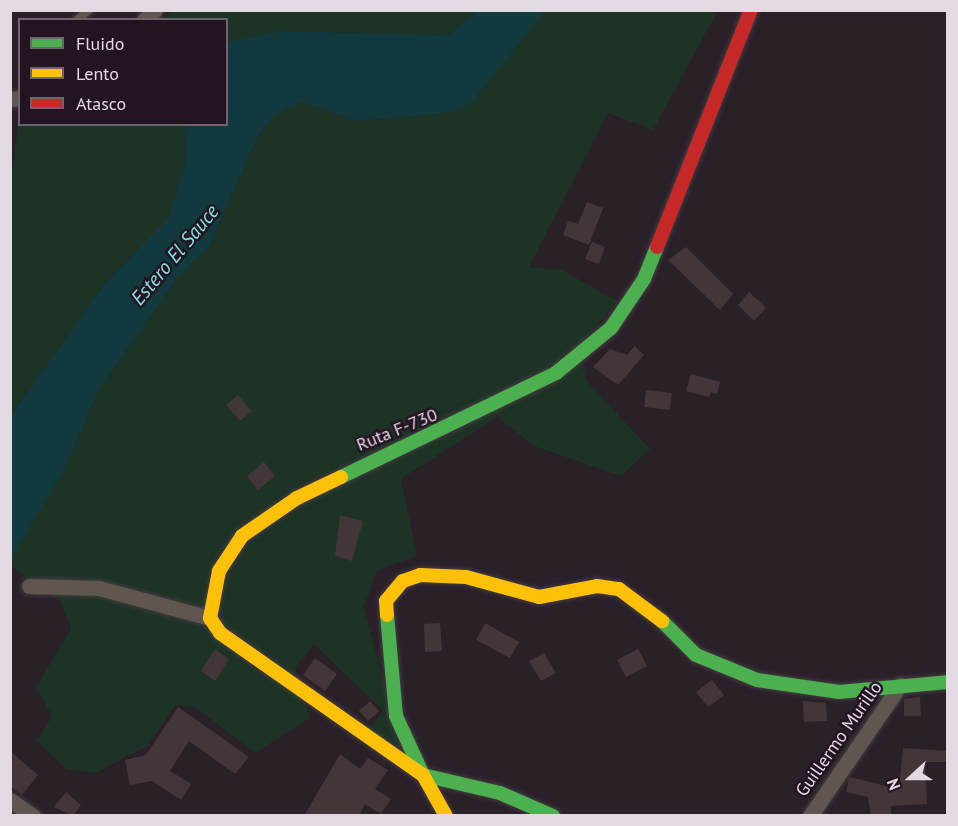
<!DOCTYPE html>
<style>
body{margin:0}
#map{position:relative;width:958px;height:826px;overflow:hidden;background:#2a2028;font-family:"PT Sans",sans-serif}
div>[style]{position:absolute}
.green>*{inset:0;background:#1c3325}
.water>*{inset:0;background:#123a3e}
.building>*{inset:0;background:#423638}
.roads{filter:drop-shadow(0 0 2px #433b41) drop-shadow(0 0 2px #433b41)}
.lane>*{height:8px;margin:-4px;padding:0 4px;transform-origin:4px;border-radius:4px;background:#5e564f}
.street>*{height:15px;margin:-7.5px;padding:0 7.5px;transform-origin:7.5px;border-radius:7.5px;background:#5e564f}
.fast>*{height:14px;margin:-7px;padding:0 7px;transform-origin:7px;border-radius:7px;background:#4caf50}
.slow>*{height:14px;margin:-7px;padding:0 7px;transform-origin:7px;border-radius:7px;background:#ffc107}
.jam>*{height:14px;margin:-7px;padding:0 7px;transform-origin:7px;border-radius:7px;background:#c62828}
span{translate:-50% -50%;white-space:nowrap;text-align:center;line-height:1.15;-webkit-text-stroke:5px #231422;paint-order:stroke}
.street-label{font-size:18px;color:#e3d9e3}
.water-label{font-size:20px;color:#82e1e6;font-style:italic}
.frame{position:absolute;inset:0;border:12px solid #e3d9e3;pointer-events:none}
.legend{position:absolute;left:18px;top:18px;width:210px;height:108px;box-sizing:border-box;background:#231422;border:2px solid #70636f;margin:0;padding:8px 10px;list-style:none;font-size:18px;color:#e3d9e3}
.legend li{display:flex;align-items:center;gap:12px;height:30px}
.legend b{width:30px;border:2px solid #70636f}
.north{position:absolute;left:880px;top:748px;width:60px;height:60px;-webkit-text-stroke:4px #231422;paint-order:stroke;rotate:249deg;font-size:16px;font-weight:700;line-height:24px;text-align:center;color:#e3d9e3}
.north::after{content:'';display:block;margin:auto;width:21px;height:27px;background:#e3d9e3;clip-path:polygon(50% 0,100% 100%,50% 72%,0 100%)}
</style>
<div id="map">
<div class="green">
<i style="clip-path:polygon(173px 10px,480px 11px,448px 35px,279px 31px,227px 42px,226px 20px,160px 20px)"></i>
<i style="clip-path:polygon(545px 11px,717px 12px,653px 130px,608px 113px,529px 267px,562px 270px,617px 301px,581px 345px,586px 380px,650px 449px,621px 476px,534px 446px,497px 417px,401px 479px,417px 556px,377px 570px,364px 607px,402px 754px,369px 730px,383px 711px,314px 644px,295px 668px,310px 718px,255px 753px,195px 707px,176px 705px,147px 746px,96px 773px,66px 769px,37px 741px,52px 716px,36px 687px,71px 629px,60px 601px,11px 566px,10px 558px,65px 469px,99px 389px,176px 280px,209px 246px,260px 132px,277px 114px,301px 102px,357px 121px,449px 113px)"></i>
<i style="clip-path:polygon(19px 122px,186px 125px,185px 165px,169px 219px,106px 282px,11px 415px,10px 186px)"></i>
</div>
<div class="water">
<i style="clip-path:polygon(480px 10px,545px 11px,471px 103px,449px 113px,357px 121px,301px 102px,277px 114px,260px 132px,209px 246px,176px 280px,99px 389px,65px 469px,11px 558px,11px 415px,106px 282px,168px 219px,185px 165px,186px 125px,226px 124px,227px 42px,279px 31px,448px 35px)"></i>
</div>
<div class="building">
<i style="clip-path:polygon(587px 202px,603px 208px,589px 245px,563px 235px,568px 221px,578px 224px)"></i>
<i style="clip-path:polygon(592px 242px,605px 247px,599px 264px,585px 259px)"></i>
<i style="clip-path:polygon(686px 247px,733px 294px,720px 310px,668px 260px)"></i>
<i style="clip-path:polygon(749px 292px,766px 308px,754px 321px,738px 305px)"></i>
<i style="clip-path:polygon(635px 346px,644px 355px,618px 385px,593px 367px,610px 349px,627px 355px)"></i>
<i style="clip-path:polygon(691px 374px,720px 382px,717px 394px,711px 392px,709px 397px,686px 391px)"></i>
<i style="clip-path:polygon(646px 390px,672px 393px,670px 410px,644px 407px)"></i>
<i style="clip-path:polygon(238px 395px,252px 411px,240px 421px,226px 405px)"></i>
<i style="clip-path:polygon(264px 462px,275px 476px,258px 490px,247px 476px)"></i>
<i style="clip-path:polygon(340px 515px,363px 521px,352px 561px,335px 556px)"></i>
<i style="clip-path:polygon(440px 623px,442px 651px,425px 652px,424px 624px)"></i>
<i style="clip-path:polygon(485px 623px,519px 642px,510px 658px,476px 640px)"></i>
<i style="clip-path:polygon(215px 649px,229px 659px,215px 681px,201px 671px)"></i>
<i style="clip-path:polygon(638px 649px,647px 666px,626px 677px,617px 660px)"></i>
<i style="clip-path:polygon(544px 653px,556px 673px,541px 681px,529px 661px)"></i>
<i style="clip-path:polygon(315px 658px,337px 674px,325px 691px,303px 675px)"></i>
<i style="clip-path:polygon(712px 680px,724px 695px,708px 707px,696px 692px)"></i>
<i style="clip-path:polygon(920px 697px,921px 716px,904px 716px,904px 699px)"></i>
<i style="clip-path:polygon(370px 701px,379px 711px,368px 721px,359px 711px)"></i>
<i style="clip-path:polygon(803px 701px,826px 703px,827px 721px,804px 722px)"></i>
<i style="clip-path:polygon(178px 707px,249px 757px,235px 774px,189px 741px,170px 771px,191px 784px,181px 800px,152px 781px,130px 785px,125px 760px,146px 755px)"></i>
<i style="clip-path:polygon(903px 748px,948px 751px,948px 762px,925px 762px,927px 804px,891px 806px,891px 816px,871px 816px,868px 797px,846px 792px,849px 777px,899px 789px)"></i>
<i style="clip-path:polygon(10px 751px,38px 775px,22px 795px,10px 786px)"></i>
<i style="clip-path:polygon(340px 754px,360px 769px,368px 758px,388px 770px,375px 789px,391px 799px,381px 814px,365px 804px,359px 816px,304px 816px)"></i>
<i style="clip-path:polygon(66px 792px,81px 805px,73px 816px,54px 807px)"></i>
</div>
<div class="roads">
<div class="lane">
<i style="left:77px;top:20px;width:16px;rotate:-40deg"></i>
</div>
<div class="street">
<i style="left:144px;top:20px;width:15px;rotate:-42deg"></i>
<i style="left:10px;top:99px;width:10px;rotate:-6deg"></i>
<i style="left:29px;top:586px;width:70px;rotate:1.6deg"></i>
<i style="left:99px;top:588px;width:115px;rotate:15.1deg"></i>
<i style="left:10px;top:800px;width:28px;rotate:35deg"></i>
<i style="left:810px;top:816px;width:159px;rotate:-55.5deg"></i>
</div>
<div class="fast">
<i style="left:341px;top:477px;width:239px;rotate:-25.8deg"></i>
<i style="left:556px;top:373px;width:71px;rotate:-39.3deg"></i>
<i style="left:611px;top:328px;width:59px;rotate:-56deg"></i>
<i style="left:644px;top:279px;width:35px;rotate:-68deg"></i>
<i style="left:387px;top:615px;width:101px;rotate:84.9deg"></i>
<i style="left:396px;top:716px;width:65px;rotate:65.4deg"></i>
<i style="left:423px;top:775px;width:79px;rotate:13.2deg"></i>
<i style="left:500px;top:793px;width:58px;rotate:23.5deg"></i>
<i style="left:662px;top:621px;width:48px;rotate:45deg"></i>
<i style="left:696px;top:655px;width:66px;rotate:22.3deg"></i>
<i style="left:757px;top:680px;width:83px;rotate:8.3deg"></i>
<i style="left:839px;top:692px;width:109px;rotate:-5.2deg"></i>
</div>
<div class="slow">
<i style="left:341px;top:477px;width:49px;rotate:154.5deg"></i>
<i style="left:297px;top:498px;width:67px;rotate:145.4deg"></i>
<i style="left:242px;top:536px;width:42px;rotate:123.3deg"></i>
<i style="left:219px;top:571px;width:48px;rotate:100.8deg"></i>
<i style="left:210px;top:618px;width:18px;rotate:56deg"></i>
<i style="left:220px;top:633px;width:248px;rotate:35deg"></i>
<i style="left:423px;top:775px;width:47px;rotate:60.7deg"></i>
<i style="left:387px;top:615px;width:14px;rotate:-94deg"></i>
<i style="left:386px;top:601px;width:26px;rotate:-50deg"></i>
<i style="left:403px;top:581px;width:18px;rotate:-19deg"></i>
<i style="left:420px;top:575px;width:46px;rotate:2.5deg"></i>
<i style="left:466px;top:577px;width:76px;rotate:15.3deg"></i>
<i style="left:539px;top:597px;width:59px;rotate:-10.7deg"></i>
<i style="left:597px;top:586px;width:22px;rotate:8deg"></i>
<i style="left:619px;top:589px;width:54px;rotate:36.7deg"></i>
</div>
<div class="jam">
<i style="left:657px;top:247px;width:255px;rotate:-68.4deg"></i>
</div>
</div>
<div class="street-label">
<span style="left:397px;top:430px;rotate:-22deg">Ruta F-730</span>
<span style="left:839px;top:739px;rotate:-55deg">Guillermo Murillo</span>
</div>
<div class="water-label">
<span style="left:175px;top:255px;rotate:-50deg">Estero El Sauce</span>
</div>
<div class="frame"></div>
<ul class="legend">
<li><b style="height:8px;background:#4caf50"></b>Fluido</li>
<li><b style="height:8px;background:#ffc107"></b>Lento</li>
<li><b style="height:8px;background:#c62828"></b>Atasco</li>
</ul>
<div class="north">N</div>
</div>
